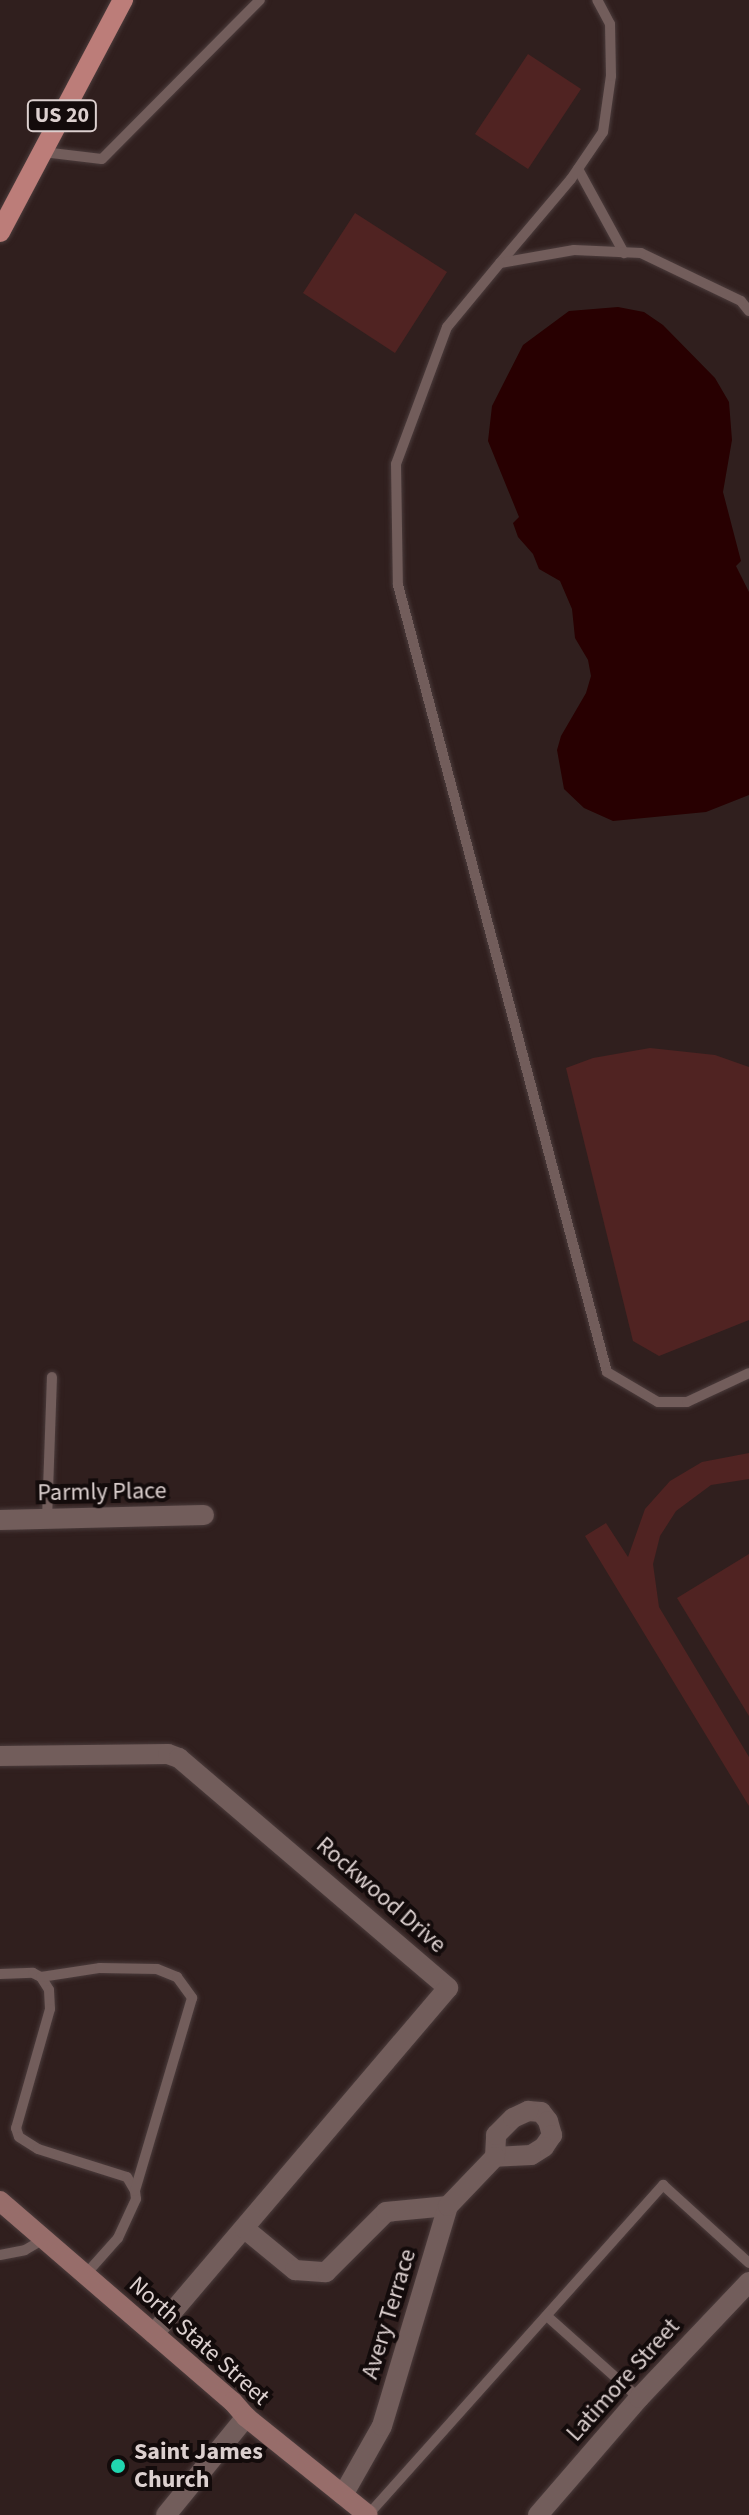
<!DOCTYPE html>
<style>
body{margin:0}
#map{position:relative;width:749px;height:2515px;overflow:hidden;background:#301f1e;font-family:"Source Sans 3",sans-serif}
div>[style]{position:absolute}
.green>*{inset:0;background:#502322}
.water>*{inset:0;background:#280001}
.roads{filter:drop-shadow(0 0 2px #4b3c3c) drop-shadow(0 0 2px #4b3c3c)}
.service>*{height:10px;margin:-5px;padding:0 5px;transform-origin:5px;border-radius:5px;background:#725d5b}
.minor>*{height:20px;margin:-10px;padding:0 10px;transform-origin:10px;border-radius:10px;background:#725d5b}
.secondary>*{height:20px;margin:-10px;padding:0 10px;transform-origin:10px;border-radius:10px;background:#976d6a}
.primary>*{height:20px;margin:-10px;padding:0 10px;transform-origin:10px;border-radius:10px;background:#bc7d79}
.dots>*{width:22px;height:22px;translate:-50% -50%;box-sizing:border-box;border:4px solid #130b0b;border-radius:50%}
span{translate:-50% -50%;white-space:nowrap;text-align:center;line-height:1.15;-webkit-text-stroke:8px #130b0b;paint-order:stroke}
.shield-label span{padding:2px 6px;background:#130b0b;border:2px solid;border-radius:6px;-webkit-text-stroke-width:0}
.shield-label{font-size:22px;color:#dcd0cf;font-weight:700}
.street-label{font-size:24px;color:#dcd0cf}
.poi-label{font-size:24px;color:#dcd0cf;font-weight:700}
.left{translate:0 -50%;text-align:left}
</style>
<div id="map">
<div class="green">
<i style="clip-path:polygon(528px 54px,581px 89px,528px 169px,475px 134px)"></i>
<i style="clip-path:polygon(355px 213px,447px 272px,395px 353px,303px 293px)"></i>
<i style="clip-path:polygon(650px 1048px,715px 1055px,749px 1067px,749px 1320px,659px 1356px,633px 1341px,566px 1068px,593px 1058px)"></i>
<i style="clip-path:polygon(749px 1453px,749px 1479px,711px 1485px,676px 1511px,660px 1536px,653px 1564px,659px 1607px,749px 1757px,749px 1806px,585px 1536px,606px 1523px,628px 1557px,645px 1509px,670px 1481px,702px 1462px)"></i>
<i style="clip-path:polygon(749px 1554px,749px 1716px,677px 1598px)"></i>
</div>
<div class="water">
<i style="clip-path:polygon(618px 307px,644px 312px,663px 325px,715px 378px,729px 402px,732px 440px,723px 492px,741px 561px,736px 566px,749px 592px,749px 795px,706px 812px,613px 821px,584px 808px,564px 789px,557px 750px,561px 736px,586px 693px,591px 676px,588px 660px,575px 638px,572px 609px,560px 581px,539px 569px,533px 554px,518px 537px,513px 523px,519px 517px,488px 441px,492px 406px,523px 345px,569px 311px)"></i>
</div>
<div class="roads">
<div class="service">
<i style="left:43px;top:152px;width:59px;rotate:6.8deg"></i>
<i style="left:102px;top:159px;width:224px;rotate:-45.2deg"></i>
<i style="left:578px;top:169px;width:96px;rotate:61.3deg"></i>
<i style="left:500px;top:263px;width:110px;rotate:-49.8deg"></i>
<i style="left:571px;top:179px;width:57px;rotate:-55.8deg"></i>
<i style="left:603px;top:132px;width:57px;rotate:-81.9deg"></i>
<i style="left:611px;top:76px;width:52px;rotate:-91.1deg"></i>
<i style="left:610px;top:24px;width:27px;rotate:-118deg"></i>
<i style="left:749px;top:311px;width:13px;rotate:-129deg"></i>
<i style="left:741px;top:301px;width:111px;rotate:-154.4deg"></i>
<i style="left:641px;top:253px;width:67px;rotate:-177.4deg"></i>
<i style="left:574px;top:250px;width:75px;rotate:170deg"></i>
<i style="left:500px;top:263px;width:83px;rotate:129.6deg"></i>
<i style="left:447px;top:327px;width:146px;rotate:110.4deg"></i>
<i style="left:396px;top:464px;width:121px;rotate:89.1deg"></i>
<i style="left:398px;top:585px;width:814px;rotate:75.13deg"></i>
<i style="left:607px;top:1372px;width:59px;rotate:30.5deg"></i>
<i style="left:658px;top:1402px;width:29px"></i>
<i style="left:687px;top:1402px;width:68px;rotate:-25.1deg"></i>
<i style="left:47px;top:1519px;width:142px;rotate:-88deg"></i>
<i style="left:0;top:1974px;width:33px;rotate:-2deg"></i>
<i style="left:33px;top:1973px;width:9px;rotate:27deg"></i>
<i style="left:41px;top:1977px;width:15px;rotate:58deg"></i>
<i style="left:49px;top:1990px;width:19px;rotate:87deg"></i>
<i style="left:50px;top:2009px;width:124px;rotate:105.9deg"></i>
<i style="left:16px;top:2128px;width:9px;rotate:72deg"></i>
<i style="left:19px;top:2137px;width:22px;rotate:32deg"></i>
<i style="left:38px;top:2149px;width:93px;rotate:17.5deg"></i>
<i style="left:127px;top:2177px;width:16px;rotate:60deg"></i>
<i style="left:135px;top:2191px;width:8px;rotate:83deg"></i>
<i style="left:136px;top:2199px;width:43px;rotate:114.8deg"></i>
<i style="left:118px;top:2238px;width:50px;rotate:131.7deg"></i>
<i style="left:41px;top:1977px;width:60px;rotate:-8.7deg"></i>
<i style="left:100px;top:1968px;width:57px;rotate:1deg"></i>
<i style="left:157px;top:1969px;width:22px;rotate:22deg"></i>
<i style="left:177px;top:1977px;width:26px;rotate:54deg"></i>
<i style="left:192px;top:1998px;width:201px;rotate:106.5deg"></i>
<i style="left:0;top:2255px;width:25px;rotate:-11deg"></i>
<i style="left:25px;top:2250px;width:22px;rotate:-30deg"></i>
<i style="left:548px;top:2317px;width:122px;rotate:41.7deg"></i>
<i style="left:368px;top:2515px;width:443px;rotate:-48.2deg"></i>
<i style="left:663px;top:2185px;width:116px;rotate:42.2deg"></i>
</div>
<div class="minor">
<i style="left:0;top:1520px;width:204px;rotate:-1.4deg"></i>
<i style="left:0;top:1756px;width:168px;rotate:-0.7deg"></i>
<i style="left:168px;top:1754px;width:12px;rotate:20deg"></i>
<i style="left:179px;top:1758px;width:354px;rotate:40.5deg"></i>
<i style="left:448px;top:1988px;width:454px;rotate:130.4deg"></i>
<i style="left:528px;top:2111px;width:13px;rotate:4deg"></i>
<i style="left:541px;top:2112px;width:11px;rotate:52deg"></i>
<i style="left:548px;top:2121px;width:15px;rotate:74deg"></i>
<i style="left:552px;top:2135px;width:14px;rotate:124deg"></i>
<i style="left:544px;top:2147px;width:15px;rotate:148deg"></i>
<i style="left:531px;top:2155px;width:36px;rotate:177deg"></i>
<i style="left:495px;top:2157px;width:22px;rotate:-87deg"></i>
<i style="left:496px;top:2135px;width:24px;rotate:-45deg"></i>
<i style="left:513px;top:2118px;width:17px;rotate:-25deg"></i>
<i style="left:245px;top:2229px;width:65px;rotate:39.4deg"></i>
<i style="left:295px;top:2270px;width:31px;rotate:4deg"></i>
<i style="left:326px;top:2272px;width:85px;rotate:-45deg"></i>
<i style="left:386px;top:2212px;width:62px;rotate:-5.5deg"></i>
<i style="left:343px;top:2495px;width:79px;rotate:-60.5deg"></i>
<i style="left:382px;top:2426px;width:230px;rotate:-73.3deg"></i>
<i style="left:448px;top:2206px;width:68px;rotate:-46.2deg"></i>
<i style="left:166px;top:2515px;width:127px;rotate:-50.8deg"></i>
<i style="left:538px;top:2515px;width:155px;rotate:-49.2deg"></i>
<i style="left:639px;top:2398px;width:160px;rotate:-46.5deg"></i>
</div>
<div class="secondary">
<i style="left:0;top:2201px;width:308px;rotate:40.8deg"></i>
<i style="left:233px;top:2402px;width:20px;rotate:49deg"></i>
<i style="left:246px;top:2417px;width:156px;rotate:38.8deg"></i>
</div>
<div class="primary">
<i style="left:0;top:232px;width:263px;rotate:-62.1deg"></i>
</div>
</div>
<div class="dots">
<i style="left:118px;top:2466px;background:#21d5af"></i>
</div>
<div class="shield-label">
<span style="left:62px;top:116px">US 20</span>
</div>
<div class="street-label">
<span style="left:102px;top:1492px;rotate:-1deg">Parmly Place</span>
<span style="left:381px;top:1895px;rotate:41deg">Rockwood Drive</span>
<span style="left:389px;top:2314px;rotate:-73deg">Avery Terrace</span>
<span style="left:199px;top:2341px;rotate:42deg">North State Street</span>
<span style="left:623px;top:2380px;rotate:-48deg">Latimore Street</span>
</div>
<div class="poi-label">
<span class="left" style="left:134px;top:2466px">Saint James<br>Church</span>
</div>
</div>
